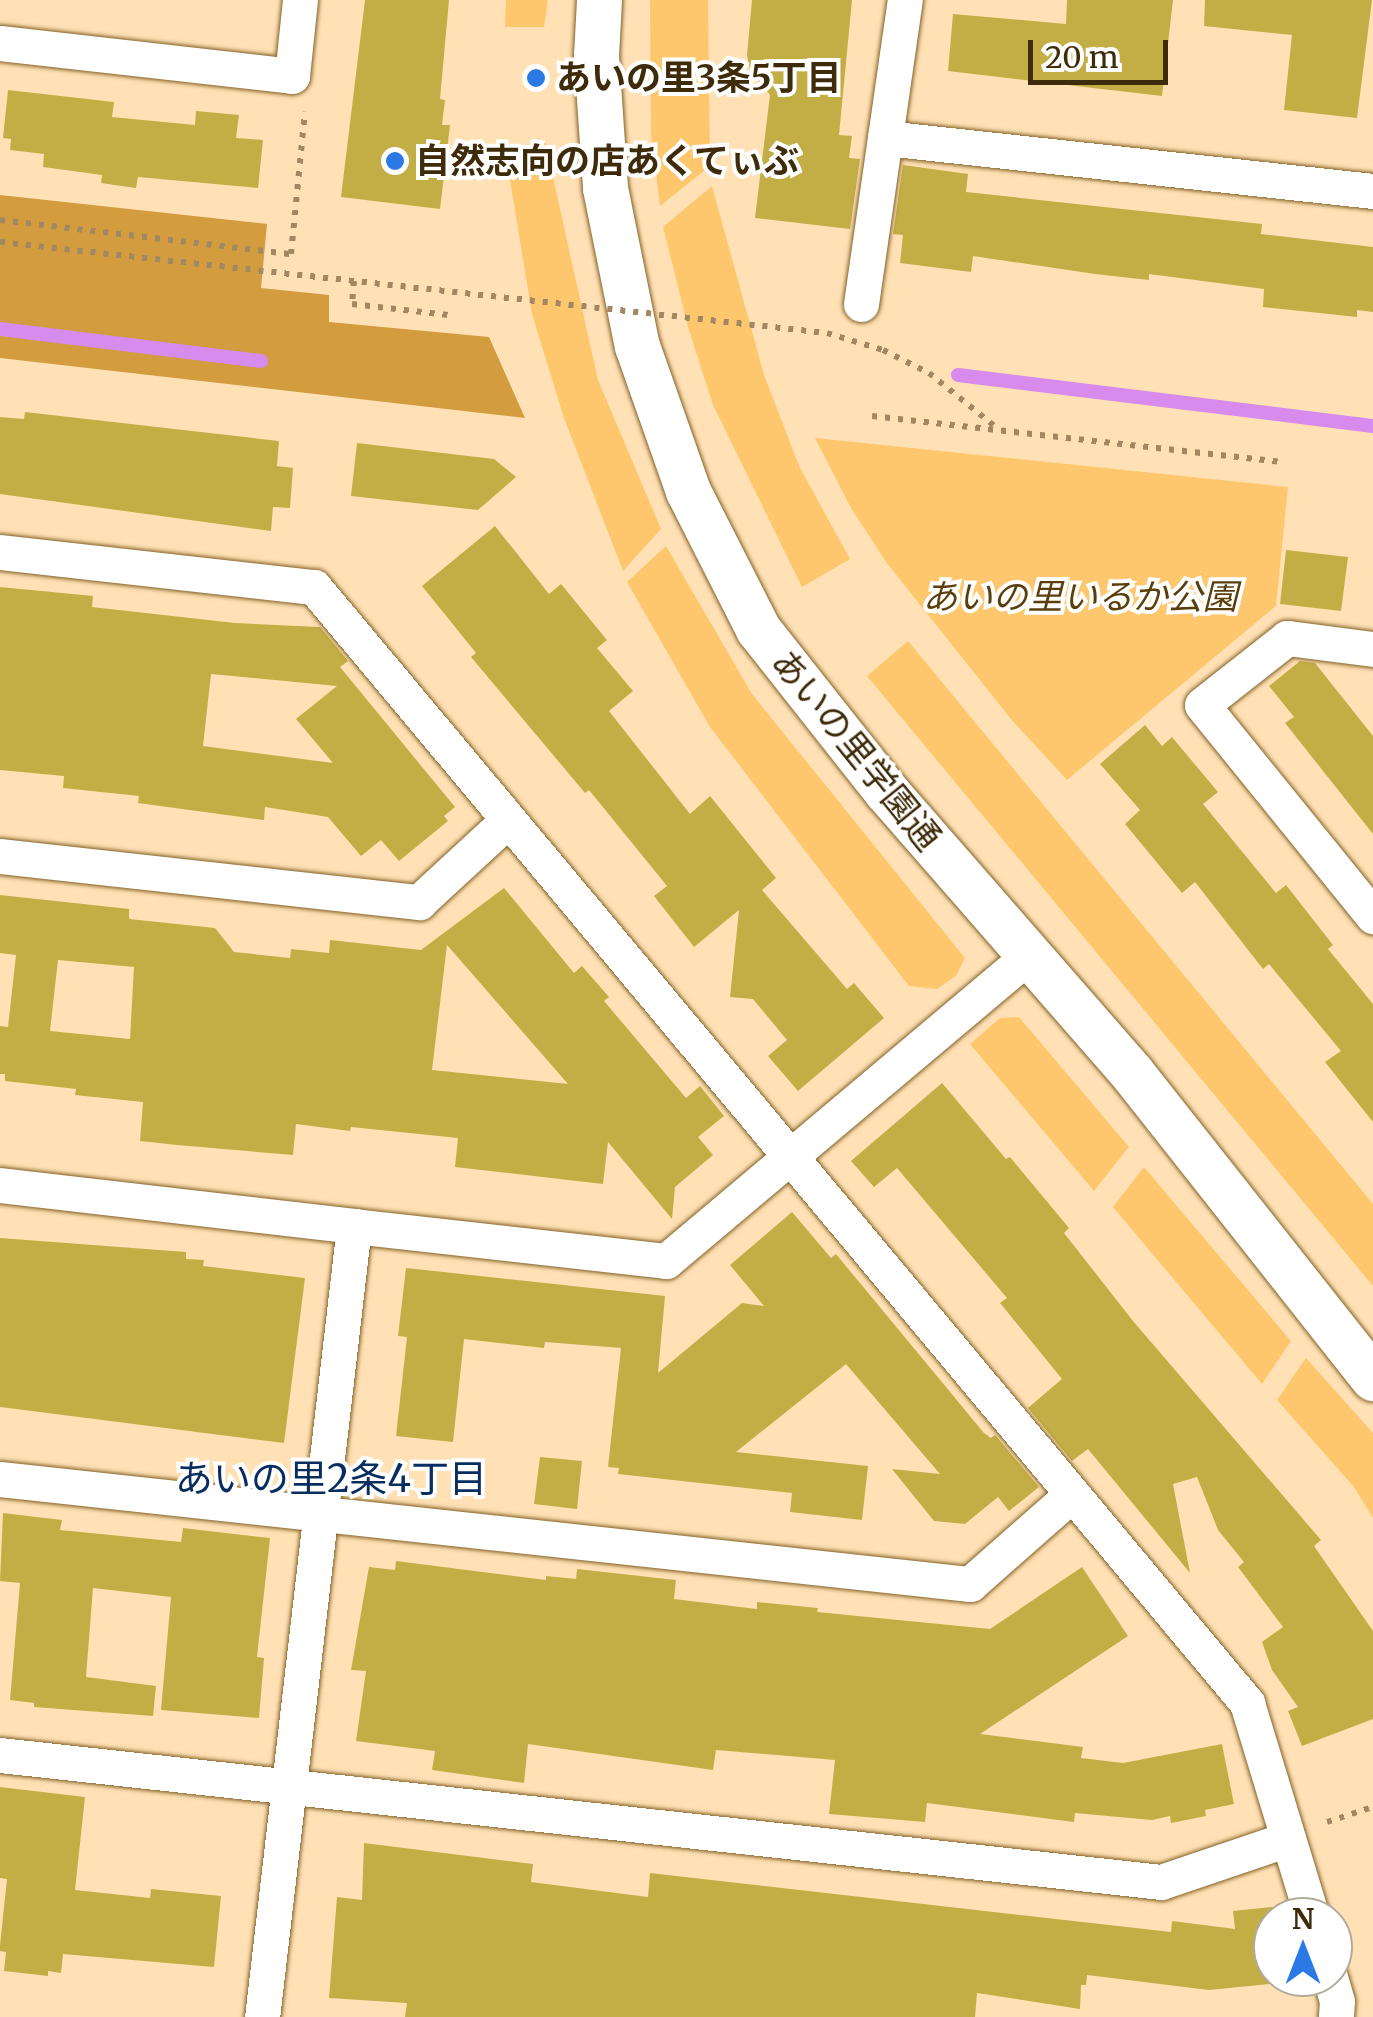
<!DOCTYPE html>
<meta charset="utf-8">
<style>
body{margin:0}
#map{position:relative;width:1373px;height:2017px;overflow:hidden;background:#ffe1b5;font-family:Merriweather,"Noto Sans JP",serif}
div>[style]{position:absolute}
.green>*{inset:0;background:#fec76d}
.forest>*{inset:0;background:#d29c3f}
.stream>*{height:14px;margin:-7px;padding:0 7px;transform-origin:7px;border-radius:7px;background:#d68bed}
.building>*{inset:0;background:#c3ae46}
.path>*{height:6px;margin-top:-3px;transform-origin:0;background:repeating-linear-gradient(90deg,#a18862 0 5px,transparent 0 13px)}
.roads{filter:drop-shadow(0 0 2px #836125) drop-shadow(0 0 2px #836125)}
.minor>*{height:35px;margin:-17.5px;padding:0 17.5px;transform-origin:17.5px;border-radius:17.5px;background:#fff}
.tertiary>*{height:45px;margin:-22.5px;padding:0 22.5px;transform-origin:22.5px;border-radius:22.5px;background:#fff}
.path-bridge>*{height:6px;margin-top:-3px;transform-origin:0;background:repeating-linear-gradient(90deg,#a18862 0 5px,transparent 0 13px)}
.dots>*{width:28px;height:28px;translate:-50% -50%;box-sizing:border-box;border:5px solid #fff;border-radius:50%}
span{translate:-50% -50%;white-space:nowrap;text-align:center;line-height:1.15;-webkit-text-stroke:8px #fff;paint-order:stroke}
.poi-label{font-size:35px;color:#3e2b0a;font-weight:700}
.left{translate:0 -50%;text-align:left}
.park-label{font-size:35px;color:#5a3f0b;font-style:italic}
.street-label{font-size:35px;color:#3e2b0a}
.neighbourhood-label{font-size:38px;color:#082e61}
.north{position:absolute;left:1253px;top:1897px;width:100px;height:100px;box-sizing:border-box;background:#fff;border:2px solid #b2aa9d;border-radius:50%;rotate:0deg;font-size:28px;font-weight:700;line-height:40px;text-align:center;color:#3e2b0a}
.north::after{content:'';display:block;margin:auto;width:35px;height:45px;background:#2b79e4;clip-path:polygon(50% 0,100% 100%,50% 72%,0 100%)}
.scale{position:absolute;left:1028px;top:40px;width:140px;height:45px;box-sizing:border-box;border:5px solid #3e2b0a;border-top:0;padding-left:12px;font-size:30px;line-height:35px;white-space:nowrap;color:#3e2b0a;-webkit-text-stroke:8px #fff;paint-order:stroke}
</style>
<div id="map">
<div class="green">
<i style="clip-path:polygon(506px 0,548px 0,544px 27px,505px 27px)"></i>
<i style="clip-path:polygon(650px 0,708px 0,710px 166px,660px 206px,651px 133px)"></i>
<i style="clip-path:polygon(545px 141px,598px 380px,661px 529px,623px 571px,564px 418px,532px 314px,505px 150px)"></i>
<i style="clip-path:polygon(712px 186px,764px 375px,800px 468px,850px 559px,802px 587px,713px 405px,688px 327px,663px 227px)"></i>
<i style="clip-path:polygon(815px 438px,1288px 487px,1276px 606px,1067px 780px,1011px 719px,886px 562px,851px 508px)"></i>
<i style="clip-path:polygon(666px 546px,752px 694px,965px 958px,956px 976px,937px 989px,909px 986px,710px 727px,627px 582px)"></i>
<i style="clip-path:polygon(908px 641px,1373px 1204px,1373px 1286px,867px 676px)"></i>
<i style="clip-path:polygon(1019px 1017px,1129px 1147px,1094px 1191px,970px 1044px,1000px 1018px)"></i>
<i style="clip-path:polygon(1144px 1167px,1291px 1341px,1262px 1384px,1113px 1207px)"></i>
<i style="clip-path:polygon(1306px 1358px,1373px 1433px,1373px 1518px,1354px 1487px,1277px 1400px)"></i>
</div>
<div class="forest">
<i style="clip-path:polygon(0 195px,267px 224px,261px 288px,329px 295px,329px 322px,489px 337px,525px 418px,0 358px)"></i>
</div>
<div class="stream">
<i style="left:0;top:329px;width:263px;rotate:7deg"></i>
<i style="left:958px;top:375px;width:418px;rotate:7deg"></i>
</div>
<div class="building">
<i style="clip-path:polygon(365px 0,449px 0,440px 99px,445px 100px,442px 125px,450px 125px,440px 209px,341px 197px)"></i>
<i style="clip-path:polygon(752px 0,852px 0,839px 135px,852px 136px,849px 158px,860px 159px,850px 229px,755px 218px,770px 95px,750px 69px,747px 55px)"></i>
<i style="clip-path:polygon(1067px 0,1173px 0,1162px 96px,948px 71px,953px 14px,1066px 24px)"></i>
<i style="clip-path:polygon(1205px 0,1372px 0,1357px 118px,1284px 110px,1292px 35px,1204px 26px)"></i>
<i style="clip-path:polygon(8px 90px,114px 102px,112px 117px,195px 125px,196px 111px,239px 115px,236px 138px,263px 140px,258px 188px,138px 177px,136px 188px,101px 183px,102px 175px,43px 167px,44px 154px,10px 150px,11px 139px,3px 138px)"></i>
<i style="clip-path:polygon(903px 165px,968px 174px,966px 192px,1262px 224px,1261px 234px,1373px 247px,1373px 312px,1357px 310px,1357px 317px,1263px 307px,1264px 289px,1149px 274px,1149px 280px,1095px 274px,973px 256px,971px 272px,900px 263px,903px 235px,893px 234px)"></i>
<i style="clip-path:polygon(25px 412px,279px 441px,277px 466px,293px 468px,290px 508px,273px 507px,271px 531px,0 494px,0 417px,24px 419px)"></i>
<i style="clip-path:polygon(357px 443px,494px 459px,516px 477px,478px 510px,351px 496px)"></i>
<i style="clip-path:polygon(495px 526px,549px 594px,561px 584px,607px 640px,597px 648px,633px 691px,609px 711px,690px 814px,710px 796px,776px 878px,762px 890px,847px 989px,854px 983px,884px 1018px,798px 1091px,768px 1056px,787px 1040px,753px 999px,730px 997px,739px 910px,694px 947px,654px 896px,667px 886px,589px 790px,585px 793px,471px 657px,476px 653px,422px 586px)"></i>
<i style="clip-path:polygon(1286px 550px,1348px 557px,1341px 611px,1280px 604px)"></i>
<i style="clip-path:polygon(evenodd,0 587px,93px 596px,92px 607px,235px 623px,320px 627px,348px 661px,340px 667px,455px 807px,444px 816px,448px 821px,399px 861px,381px 840px,361px 856px,328px 817px,265px 807px,264px 820px,138px 803px,139px 796px,63px 788px,64px 776px,0 770px,0 587px,211px 674px,337px 686px,296px 719px,333px 763px,203px 746px,211px 674px)"></i>
<i style="clip-path:polygon(1300px 661px,1315px 663px,1373px 736px,1373px 834px,1285px 723px,1294px 717px,1269px 686px)"></i>
<i style="clip-path:polygon(1145px 725px,1162px 746px,1172px 737px,1218px 792px,1203px 804px,1276px 893px,1286px 885px,1333px 945px,1328px 949px,1373px 1004px,1373px 1122px,1325px 1062px,1341px 1051px,1269px 964px,1263px 969px,1195px 882px,1182px 893px,1125px 824px,1140px 810px,1100px 764px)"></i>
<i style="clip-path:polygon(evenodd,504px 888px,574px 973px,582px 966px,609px 997px,604px 1001px,686px 1098px,700px 1086px,724px 1116px,698px 1137px,713px 1155px,675px 1187px,672px 1219px,608px 1142px,603px 1184px,455px 1167px,458px 1138px,351px 1127px,350px 1131px,296px 1124px,293px 1155px,177px 1145px,140px 1141px,143px 1102px,75px 1095px,76px 1089px,5px 1081px,5px 1074px,0 1074px,0 1026px,8px 1027px,16px 955px,0 953px,0 895px,129px 909px,129px 919px,215px 928px,234px 952px,290px 958px,291px 949px,329px 953px,330px 940px,421px 950px,504px 888px,447px 945px,568px 1084px,432px 1070px,447px 945px,504px 888px,58px 960px,134px 967px,130px 1039px,50px 1031px,58px 960px)"></i>
<i style="clip-path:polygon(942px 1083px,1006px 1159px,1010px 1157px,1069px 1228px,1064px 1233px,1133px 1321px,1321px 1540px,1314px 1546px,1373px 1631px,1373px 1719px,1302px 1746px,1288px 1711px,1298px 1707px,1272px 1670px,1262px 1642px,1283px 1627px,1238px 1567px,1244px 1562px,1218px 1530px,1197px 1477px,1173px 1484px,1190px 1573px,1088px 1449px,1072px 1461px,1028px 1408px,1062px 1379px,1000px 1303px,1007px 1298px,897px 1168px,874px 1187px,851px 1161px)"></i>
<i style="clip-path:polygon(792px 1212px,831px 1258px,836px 1254px,984px 1433px,991px 1438px,995px 1435px,1039px 1487px,1009px 1511px,998px 1497px,965px 1524px,934px 1521px,892px 1469px,940px 1474px,846px 1364px,736px 1452px,868px 1466px,862px 1520px,790px 1512px,792px 1493px,618px 1474px,619px 1468px,608px 1467px,621px 1348px,545px 1342px,544px 1348px,464px 1339px,453px 1442px,396px 1436px,407px 1337px,398px 1336px,406px 1268px,665px 1296px,658px 1373px,742px 1303px,764px 1306px,730px 1265px)"></i>
<i style="clip-path:polygon(0 1238px,186px 1252px,186px 1259px,204px 1260px,203px 1266px,305px 1278px,284px 1443px,0 1407px)"></i>
<i style="clip-path:polygon(540px 1457px,582px 1461px,577px 1509px,534px 1504px)"></i>
<i style="clip-path:polygon(3px 1513px,62px 1520px,60px 1530px,181px 1542px,183px 1528px,270px 1538px,257px 1657px,264px 1658px,259px 1718px,161px 1710px,171px 1597px,93px 1588px,86px 1677px,156px 1686px,153px 1716px,34px 1707px,34px 1703px,10px 1700px,20px 1583px,0 1581px)"></i>
<i style="clip-path:polygon(396px 1561px,546px 1580px,546px 1576px,576px 1579px,577px 1569px,676px 1580px,674px 1599px,757px 1609px,757px 1602px,818px 1608px,817px 1612px,990px 1629px,1082px 1567px,1128px 1636px,980px 1734px,1083px 1747px,1081px 1758px,1123px 1763px,1222px 1744px,1234px 1804px,1205px 1810px,1206px 1816px,1171px 1823px,1170px 1816px,1152px 1820px,1075px 1813px,1074px 1822px,927px 1803px,925px 1822px,829px 1814px,835px 1760px,716px 1750px,713px 1770px,528px 1744px,524px 1783px,432px 1770px,435px 1751px,356px 1741px,366px 1671px,351px 1670px,369px 1567px,395px 1570px)"></i>
<i style="clip-path:polygon(0 1787px,85px 1797px,75px 1890px,150px 1898px,151px 1889px,221px 1896px,214px 1967px,63px 1954px,61px 1973px,48px 1971px,48px 1976px,4px 1971px,6px 1952px,0 1951px,0 1945px,7px 1879px,0 1878px)"></i>
<i style="clip-path:polygon(364px 1843px,533px 1864px,531px 1882px,648px 1897px,650px 1873px,1171px 1932px,1172px 1921px,1235px 1929px,1233px 1911px,1282px 1906px,1283px 1917px,1273px 1917px,1273px 1977px,1289px 1977px,1289px 1982px,1209px 1990px,1087px 1975px,1086px 1985px,1081px 1985px,1080px 2009px,977px 1993px,975px 2017px,405px 2017px,407px 2003px,329px 1998px,337px 1897px,362px 1900px)"></i>
</div>
<div class="path">
<i style="left:0;top:220px;width:293px;rotate:6.7deg"></i>
<i style="left:291px;top:254px;width:143px;rotate:-84.4deg"></i>
<i style="left:354px;top:281px;width:23px;rotate:95deg"></i>
<i style="left:352px;top:304px;width:97px;rotate:6.5deg"></i>
<i style="left:872px;top:416px;width:415px;rotate:6.4deg"></i>
<i style="left:1327px;top:1822px;width:48px;rotate:-18.1deg"></i>
</div>
<div class="roads">
<div class="minor">
<i style="left:0;top:43px;width:294px;rotate:6.4deg"></i>
<i style="left:292px;top:76px;width:76px;rotate:-84deg"></i>
<i style="left:885px;top:138px;width:491px;rotate:6.2deg"></i>
<i style="left:861px;top:304px;width:307px;rotate:-81.8deg"></i>
<i style="left:0;top:552px;width:316px;rotate:6.4deg"></i>
<i style="left:314px;top:587px;width:1455px;rotate:50.1deg"></i>
<i style="left:1247px;top:1703px;width:224px;rotate:73.1deg"></i>
<i style="left:1373px;top:649px;width:87px;rotate:-172.7deg"></i>
<i style="left:1287px;top:638px;width:108px;rotate:141.8deg"></i>
<i style="left:1202px;top:705px;width:272px;rotate:51deg"></i>
<i style="left:0;top:856px;width:422px;rotate:6.3deg"></i>
<i style="left:419px;top:902px;width:121px;rotate:-42.7deg"></i>
<i style="left:0;top:1185px;width:356px;rotate:6.6deg"></i>
<i style="left:354px;top:1226px;width:796px;rotate:96.63deg"></i>
<i style="left:354px;top:1226px;width:314px;rotate:6.4deg"></i>
<i style="left:666px;top:1261px;width:475px;rotate:-40.1deg"></i>
<i style="left:0;top:1479px;width:976px;rotate:6.18deg"></i>
<i style="left:970px;top:1584px;width:136px;rotate:-41.4deg"></i>
<i style="left:0;top:1755px;width:1168px;rotate:6.24deg"></i>
<i style="left:1161px;top:1882px;width:134px;rotate:-18.7deg"></i>
<i style="left:1330px;top:1977px;width:25px;rotate:74deg"></i>
<i style="left:1337px;top:2001px;width:16px;rotate:94deg"></i>
</div>
<div class="tertiary">
<i style="left:599px;top:0;width:55px;rotate:93.1deg"></i>
<i style="left:596px;top:55px;width:133px;rotate:86.1deg"></i>
<i style="left:605px;top:188px;width:161px;rotate:78.6deg"></i>
<i style="left:637px;top:346px;width:154px;rotate:70.6deg"></i>
<i style="left:688px;top:491px;width:155px;rotate:63.1deg"></i>
<i style="left:758px;top:629px;width:206px;rotate:51.7deg"></i>
<i style="left:886px;top:791px;width:374px;rotate:48.9deg"></i>
<i style="left:1132px;top:1073px;width:389px;rotate:51.7deg"></i>
</div>
</div>
<div class="path-bridge">
<i style="left:0;top:242px;width:832px;rotate:6.28deg"></i>
<i style="left:827px;top:333px;width:59px;rotate:16.9deg"></i>
<i style="left:883px;top:350px;width:51px;rotate:26.6deg"></i>
<i style="left:929px;top:373px;width:87px;rotate:39deg"></i>
</div>
<div class="dots">
<i style="left:536px;top:78px;background:#2b79e4"></i>
<i style="left:395px;top:161px;background:#2b79e4"></i>
</div>
<div class="poi-label">
<span class="left" style="left:556px;top:78px">あいの里3条5丁目</span>
<span class="left" style="left:415px;top:161px">自然志向の店あくてぃぶ</span>
</div>
<div class="park-label">
<span style="left:1080px;top:597px">あいの里いるか公園</span>
</div>
<div class="street-label">
<span style="left:856px;top:750px;rotate:51deg">あいの里学園通</span>
</div>
<div class="neighbourhood-label">
<span style="left:331px;top:1479px">あいの里2条4丁目</span>
</div>
<div class="north">N</div>
<div class="scale">20 m</div>
</div>
